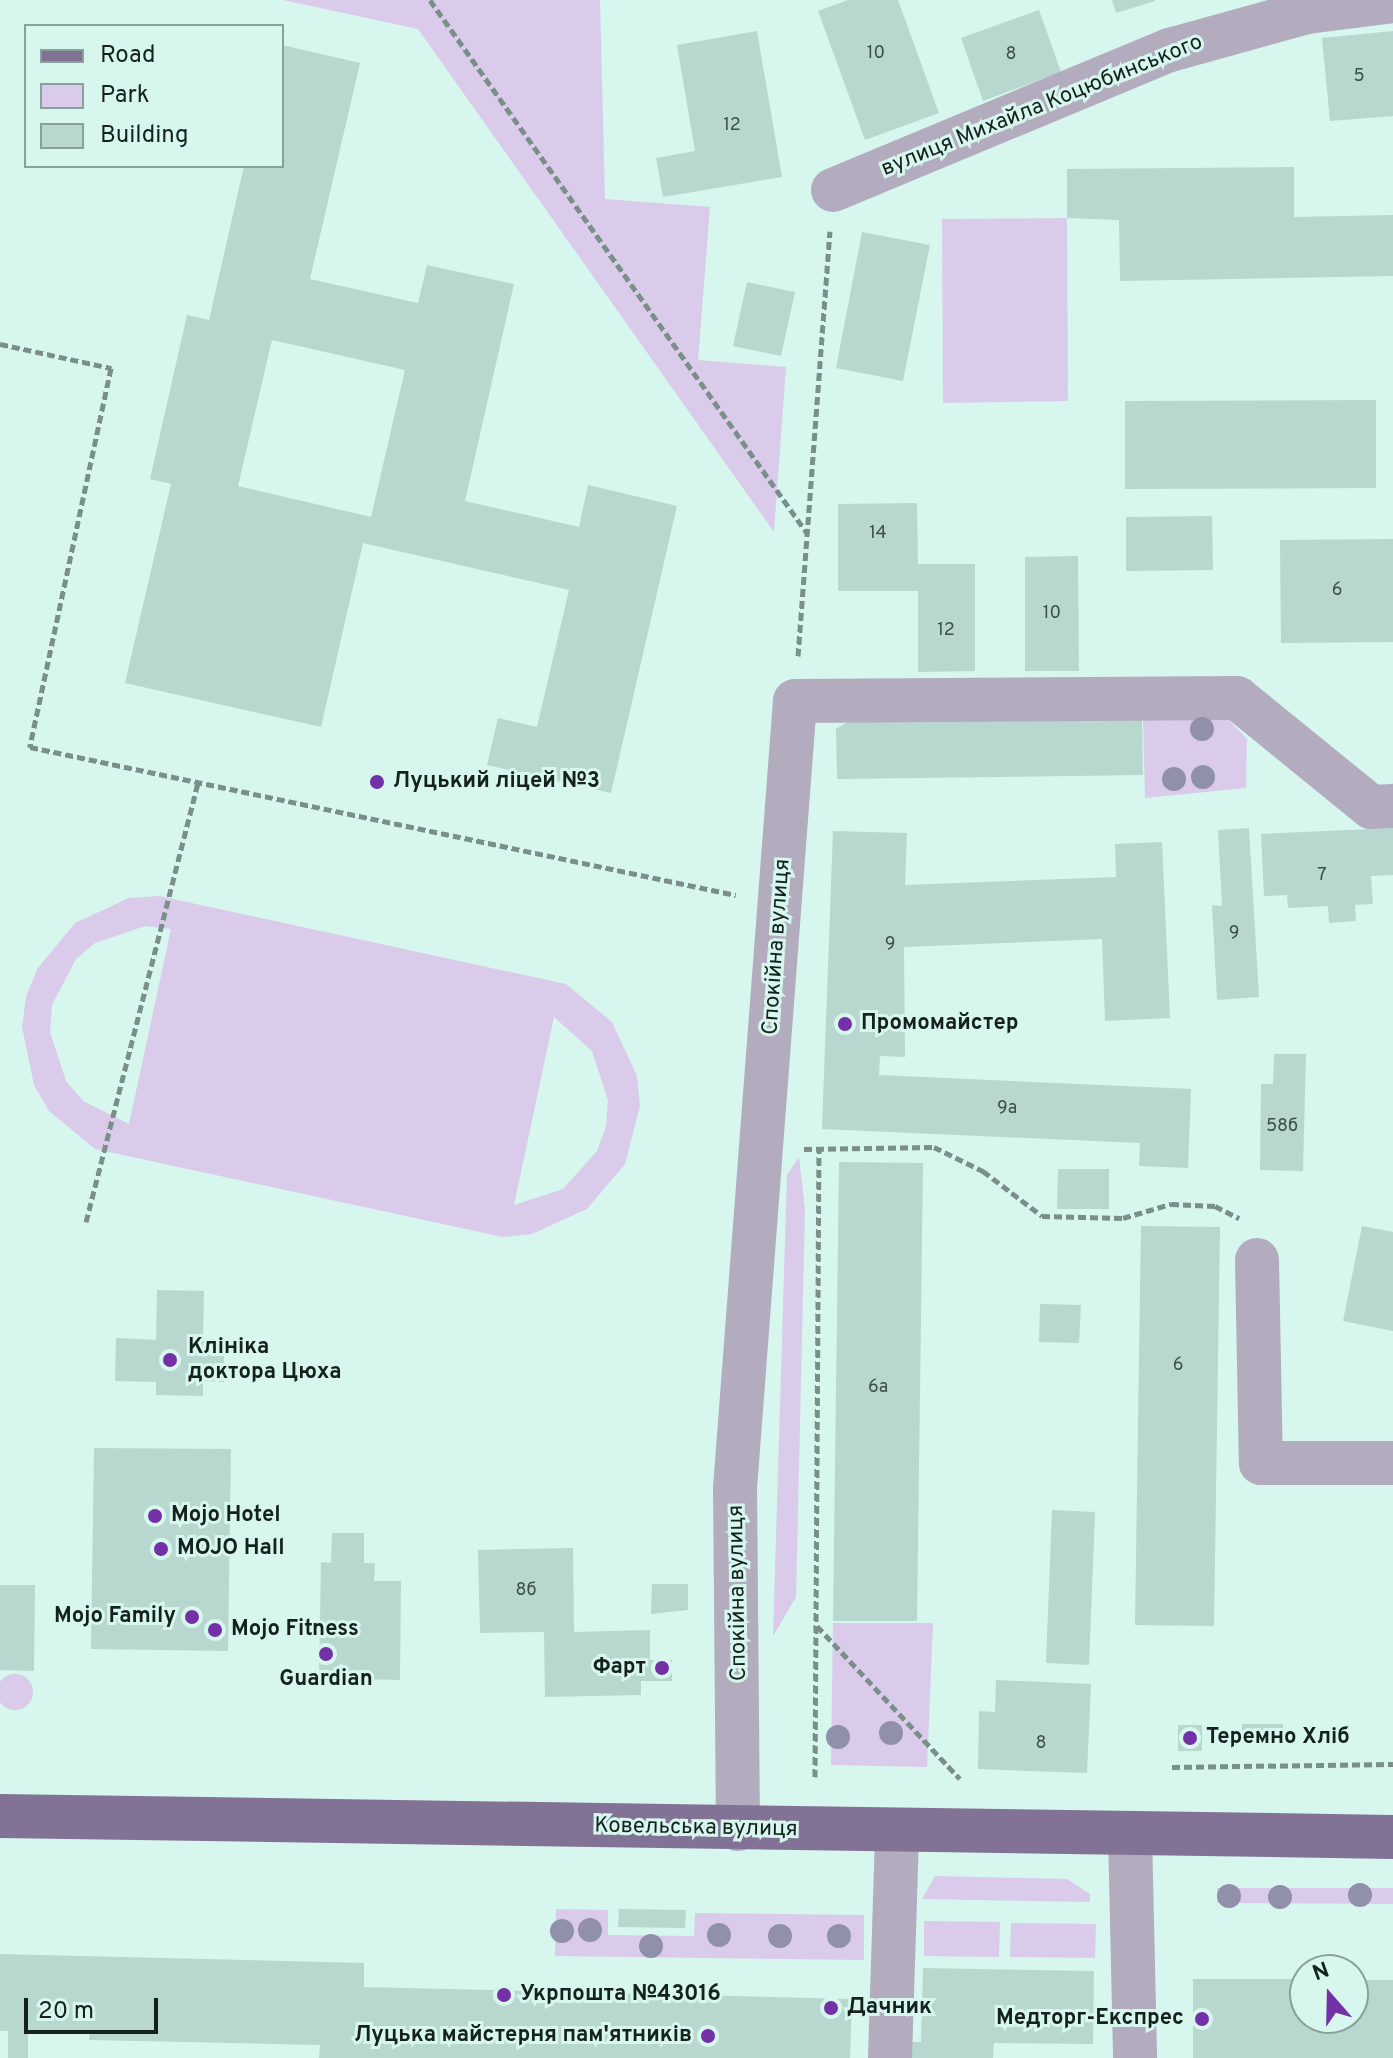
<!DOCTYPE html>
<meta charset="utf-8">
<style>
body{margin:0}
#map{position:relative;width:1393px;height:2058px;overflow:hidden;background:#d7f6ed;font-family:Overpass,sans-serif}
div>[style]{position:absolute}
.green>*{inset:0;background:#dacbeb}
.round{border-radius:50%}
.building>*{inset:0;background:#b8d7cf}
.path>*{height:5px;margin-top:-2.5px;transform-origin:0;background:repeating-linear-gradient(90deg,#7a8f89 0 8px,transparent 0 12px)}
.minor>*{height:44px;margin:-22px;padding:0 22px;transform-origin:22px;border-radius:22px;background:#b3abbe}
.major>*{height:44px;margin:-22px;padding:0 22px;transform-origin:22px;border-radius:22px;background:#827295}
.trees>*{width:24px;height:24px;margin:-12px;border-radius:50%;background:#9190aa}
.dots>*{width:22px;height:22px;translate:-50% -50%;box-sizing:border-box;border:4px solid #d7f6ed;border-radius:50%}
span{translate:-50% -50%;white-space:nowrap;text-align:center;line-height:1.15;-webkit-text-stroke:6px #d7f6ed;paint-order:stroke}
.number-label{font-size:18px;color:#3e4e4a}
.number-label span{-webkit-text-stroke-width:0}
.street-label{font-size:22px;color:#15211e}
.poi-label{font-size:22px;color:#15211e;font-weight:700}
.left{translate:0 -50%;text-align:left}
.right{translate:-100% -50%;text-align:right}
.legend{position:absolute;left:24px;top:24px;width:260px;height:144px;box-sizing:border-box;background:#d7f6ed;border:2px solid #89a19a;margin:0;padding:10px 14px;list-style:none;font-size:24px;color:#15211e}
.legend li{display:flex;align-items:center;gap:16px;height:40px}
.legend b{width:40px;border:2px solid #89a19a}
.north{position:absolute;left:1289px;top:1954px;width:80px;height:80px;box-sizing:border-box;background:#d7f6ed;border:2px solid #89a19a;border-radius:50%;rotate:340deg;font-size:22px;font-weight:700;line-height:32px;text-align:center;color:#15211e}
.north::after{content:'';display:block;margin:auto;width:28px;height:36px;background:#7231a6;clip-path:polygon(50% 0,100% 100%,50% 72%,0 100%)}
.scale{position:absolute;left:24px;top:1998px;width:134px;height:36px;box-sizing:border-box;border:4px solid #15211e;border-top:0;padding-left:10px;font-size:24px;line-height:28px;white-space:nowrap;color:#15211e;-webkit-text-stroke:6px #d7f6ed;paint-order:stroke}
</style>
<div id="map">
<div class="green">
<i style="clip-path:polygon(283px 0,600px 0,605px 199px,710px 207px,698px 360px,786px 367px,774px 532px,418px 29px)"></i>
<i style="clip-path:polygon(1067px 218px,1068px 401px,943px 403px,942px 219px)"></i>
<i style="clip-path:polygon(1224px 715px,1247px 739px,1246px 788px,1145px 798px,1143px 716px)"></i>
<i style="clip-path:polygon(evenodd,159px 896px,566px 984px,612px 1022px,637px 1076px,640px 1106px,625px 1164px,587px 1209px,532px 1234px,503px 1237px,95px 1149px,49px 1111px,34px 1085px,22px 1027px,26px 997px,37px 969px,75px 923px,129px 898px,159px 896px,145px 926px,171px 929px,129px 1124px,83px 1101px,66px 1081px,50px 1032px,52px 1005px,76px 959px,95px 943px,145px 926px,159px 896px,554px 1017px,592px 1051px,608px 1100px,606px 1126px,597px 1151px,563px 1189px,514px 1205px,554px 1017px)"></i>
<i style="clip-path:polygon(799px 1157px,805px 1209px,796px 1597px,773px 1636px,787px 1175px)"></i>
<i style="clip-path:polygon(833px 1623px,933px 1623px,927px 1767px,831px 1765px)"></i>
<i class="round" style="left:-3px;top:1674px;width:36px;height:36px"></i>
<i style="clip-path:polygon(935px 1876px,1067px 1879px,1090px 1894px,1090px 1902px,922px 1899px)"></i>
<i style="clip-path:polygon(1217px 1888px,1393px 1888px,1393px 1904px,1217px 1903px)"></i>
<i style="clip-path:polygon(556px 1909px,608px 1910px,608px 1935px,694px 1936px,695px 1913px,864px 1915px,864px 1960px,555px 1956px)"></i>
<i style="clip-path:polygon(924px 1921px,1000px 1922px,999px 1957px,924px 1956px)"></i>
<i style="clip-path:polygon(1011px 1923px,1096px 1924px,1095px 1958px,1010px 1957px)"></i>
</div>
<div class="building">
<i style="clip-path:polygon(848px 0,898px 0,939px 113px,865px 140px,818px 11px)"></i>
<i style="clip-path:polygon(1112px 0,1155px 0,1155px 1px,1116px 13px)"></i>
<i style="clip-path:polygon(1039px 10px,1061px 72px,983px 101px,961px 38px)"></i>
<i style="clip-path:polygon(757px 31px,782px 177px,663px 197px,656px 158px,695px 151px,677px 45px)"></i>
<i style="clip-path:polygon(1393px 31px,1393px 116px,1330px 121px,1322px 38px)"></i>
<i style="clip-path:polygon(evenodd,282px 45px,360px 63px,310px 279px,418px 303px,427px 265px,514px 284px,465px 501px,579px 527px,588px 485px,677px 506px,611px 793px,487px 765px,498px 718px,537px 727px,569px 590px,363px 543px,321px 727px,125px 683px,171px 484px,150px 479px,187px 315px,209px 320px,244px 166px,282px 166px,282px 45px,272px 340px,405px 370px,371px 517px,238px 486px,272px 340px)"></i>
<i style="clip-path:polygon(1294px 167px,1294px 217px,1393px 215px,1393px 276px,1120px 281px,1119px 220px,1067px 218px,1067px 169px)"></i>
<i style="clip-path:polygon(862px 232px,930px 245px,903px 381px,836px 368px)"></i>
<i style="clip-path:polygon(747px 282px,795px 292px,781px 356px,733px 346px)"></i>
<i style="clip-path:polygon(1376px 400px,1376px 488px,1125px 489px,1125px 401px)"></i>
<i style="clip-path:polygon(917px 503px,918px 564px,975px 564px,975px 671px,918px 672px,918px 591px,838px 591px,838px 504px)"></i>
<i style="clip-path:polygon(1212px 516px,1213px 570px,1126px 571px,1126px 517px)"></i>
<i style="clip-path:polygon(1393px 539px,1393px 642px,1281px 643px,1280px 540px)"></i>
<i style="clip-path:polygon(1078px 556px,1079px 671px,1025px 671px,1025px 557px)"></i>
<i style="clip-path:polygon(1142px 717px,1143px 775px,837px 779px,836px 729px,849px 721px)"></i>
<i style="clip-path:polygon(1249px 828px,1259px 997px,1217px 1000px,1212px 905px,1222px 906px,1218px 830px)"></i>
<i style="clip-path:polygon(1393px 828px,1393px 875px,1371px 876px,1373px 904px,1355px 905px,1356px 921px,1329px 923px,1328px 906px,1288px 908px,1287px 895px,1264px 896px,1261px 834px)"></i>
<i style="clip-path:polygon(833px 831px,907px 833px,905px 885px,1116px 877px,1115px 844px,1162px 842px,1170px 1018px,1105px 1021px,1102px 939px,904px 947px,905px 1057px,880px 1056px,879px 1075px,1191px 1089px,1188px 1168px,1139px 1166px,1140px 1143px,822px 1129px)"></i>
<i style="clip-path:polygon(1274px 1054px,1306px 1054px,1303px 1171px,1260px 1170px,1261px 1084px,1273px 1084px)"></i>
<i style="clip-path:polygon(839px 1162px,923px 1163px,917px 1621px,833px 1621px)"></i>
<i style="clip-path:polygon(1058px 1169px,1109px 1169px,1109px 1209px,1057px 1209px)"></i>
<i style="clip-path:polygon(1141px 1226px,1220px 1227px,1214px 1626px,1135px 1625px)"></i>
<i style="clip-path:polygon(1362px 1226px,1393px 1232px,1393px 1331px,1343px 1321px)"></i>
<i style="clip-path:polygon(157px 1290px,204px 1291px,203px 1339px,224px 1340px,224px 1382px,203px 1381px,203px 1396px,156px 1395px,156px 1382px,115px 1381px,116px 1338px,156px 1340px)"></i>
<i style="clip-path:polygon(1040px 1304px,1081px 1305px,1079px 1343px,1039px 1342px)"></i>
<i style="clip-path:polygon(94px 1448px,231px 1449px,228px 1651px,91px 1649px)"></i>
<i style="clip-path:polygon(1052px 1510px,1095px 1512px,1089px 1665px,1046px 1663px)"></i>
<i style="clip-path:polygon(332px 1533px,364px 1533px,364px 1563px,375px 1563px,374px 1581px,401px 1581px,400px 1680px,319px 1678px,321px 1562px,331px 1563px)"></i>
<i style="clip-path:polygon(573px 1548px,574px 1632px,650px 1630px,650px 1660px,672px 1660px,672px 1681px,641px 1681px,641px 1695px,545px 1697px,544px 1632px,480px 1633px,478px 1550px)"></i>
<i style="clip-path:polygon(652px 1584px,688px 1584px,688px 1610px,651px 1614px)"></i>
<i style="clip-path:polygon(0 1585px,35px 1585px,34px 1671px,0 1670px)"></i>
<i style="clip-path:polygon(996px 1680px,1091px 1684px,1087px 1773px,978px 1769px,979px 1711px,995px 1712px)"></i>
<i style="clip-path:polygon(1242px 1724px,1283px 1724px,1283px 1740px,1242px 1740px)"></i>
<i style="clip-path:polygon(1178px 1725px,1202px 1725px,1202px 1751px,1178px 1751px)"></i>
<i style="clip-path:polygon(619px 1909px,686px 1910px,685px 1928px,618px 1927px)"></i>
<i style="clip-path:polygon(0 1954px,364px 1963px,364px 1987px,852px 1999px,850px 2058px,319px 2058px,320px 2045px,89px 2040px,90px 2032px,28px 2032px,28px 2058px,8px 2058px,8px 2031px,0 2031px)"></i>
<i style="clip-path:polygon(923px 1968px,1094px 1971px,1093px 2044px,994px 2043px,993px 2058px,901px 2058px,902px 2042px,921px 2042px)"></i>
<i style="clip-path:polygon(1193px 1979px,1305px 1979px,1305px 2018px,1353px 2018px,1353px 1980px,1393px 1980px,1393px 2058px,1193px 2058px)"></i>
</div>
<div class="path">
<i style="left:430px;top:0;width:653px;rotate:54.73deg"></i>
<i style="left:0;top:344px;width:114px;rotate:12.2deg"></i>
<i style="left:111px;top:368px;width:388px;rotate:102.1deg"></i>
<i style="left:30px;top:747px;width:721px;rotate:11.84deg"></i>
<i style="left:798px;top:656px;width:426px;rotate:-85.7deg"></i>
<i style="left:804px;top:1149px;width:130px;rotate:-0.9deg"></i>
<i style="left:934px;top:1147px;width:55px;rotate:26.1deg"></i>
<i style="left:983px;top:1171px;width:74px;rotate:37.3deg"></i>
<i style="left:1042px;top:1216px;width:81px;rotate:1.4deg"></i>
<i style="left:1123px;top:1218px;width:50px;rotate:-16.3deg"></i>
<i style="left:1171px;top:1204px;width:44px;rotate:2.6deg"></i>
<i style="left:1215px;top:1206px;width:27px;rotate:27deg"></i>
<i style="left:86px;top:1222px;width:454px;rotate:-75.7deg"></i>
<i style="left:817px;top:1626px;width:209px;rotate:46.9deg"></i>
<i style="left:1172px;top:1767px;width:221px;rotate:-0.8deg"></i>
<i style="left:815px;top:1777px;width:629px;rotate:-89.64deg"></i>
</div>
<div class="minor">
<i style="left:833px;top:190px;width:365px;rotate:-22.6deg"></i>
<i style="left:1170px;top:50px;width:142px;rotate:-15.5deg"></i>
<i style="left:1307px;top:12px;width:87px;rotate:-7.3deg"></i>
<i style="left:1257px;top:1260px;width:203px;rotate:88.9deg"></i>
<i style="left:1261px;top:1463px;width:132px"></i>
<i style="left:738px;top:1829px;width:341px;rotate:-90.5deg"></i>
<i style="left:735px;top:1488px;width:789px;rotate:-85.64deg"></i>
<i style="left:795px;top:701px;width:442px;rotate:-0.4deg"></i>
<i style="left:1237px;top:698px;width:173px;rotate:39.1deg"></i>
<i style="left:1371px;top:807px;width:22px;rotate:-3deg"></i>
<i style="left:1130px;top:1833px;width:225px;rotate:88.7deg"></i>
<i style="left:890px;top:2058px;width:227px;rotate:-88.2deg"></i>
</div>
<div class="major">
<i style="left:0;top:1816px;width:1393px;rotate:0.86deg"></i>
</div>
<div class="trees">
<i style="left:1202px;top:729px"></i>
<i style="left:1203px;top:777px"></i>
<i style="left:1174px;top:779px"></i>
<i style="left:891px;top:1733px"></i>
<i style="left:838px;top:1737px"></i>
<i style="left:1360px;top:1895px"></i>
<i style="left:1229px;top:1896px"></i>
<i style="left:1280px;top:1897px"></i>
<i style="left:590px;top:1930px"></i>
<i style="left:562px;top:1931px"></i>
<i style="left:719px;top:1935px"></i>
<i style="left:780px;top:1936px"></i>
<i style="left:839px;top:1936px"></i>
<i style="left:651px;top:1946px"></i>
</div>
<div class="dots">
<i style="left:377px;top:782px;background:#7231a6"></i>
<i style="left:845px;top:1024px;background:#7231a6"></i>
<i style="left:170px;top:1360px;background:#7231a6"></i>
<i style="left:155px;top:1516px;background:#7231a6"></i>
<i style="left:161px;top:1549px;background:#7231a6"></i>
<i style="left:192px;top:1617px;background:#7231a6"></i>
<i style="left:215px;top:1630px;background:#7231a6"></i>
<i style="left:326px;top:1654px;background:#7231a6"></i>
<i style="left:662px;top:1668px;background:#7231a6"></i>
<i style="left:1190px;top:1738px;background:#7231a6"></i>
<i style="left:504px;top:1995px;background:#7231a6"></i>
<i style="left:831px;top:2008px;background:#7231a6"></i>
<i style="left:1202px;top:2019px;background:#7231a6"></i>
<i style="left:708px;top:2036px;background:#7231a6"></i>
</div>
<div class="number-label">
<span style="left:876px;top:54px">10</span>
<span style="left:1011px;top:55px">8</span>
<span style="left:1359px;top:77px">5</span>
<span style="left:732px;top:126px">12</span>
<span style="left:878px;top:534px">14</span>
<span style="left:1337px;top:591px">6</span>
<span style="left:1052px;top:614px">10</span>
<span style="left:946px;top:631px">12</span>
<span style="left:1322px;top:876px">7</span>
<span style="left:1234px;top:934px">9</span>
<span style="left:890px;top:945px">9</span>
<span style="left:1007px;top:1109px">9а</span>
<span style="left:1282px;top:1127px">58б</span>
<span style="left:1178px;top:1366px">6</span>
<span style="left:878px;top:1388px">6а</span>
<span style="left:526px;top:1591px">8б</span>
<span style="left:1041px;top:1744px">8</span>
</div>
<div class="street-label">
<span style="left:1042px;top:106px;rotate:-22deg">вулиця Михайла Коцюбинського</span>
<span style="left:777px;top:947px;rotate:-86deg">Спокійна вулиця</span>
<span style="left:738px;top:1593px;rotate:-91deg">Спокійна вулиця</span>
<span style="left:696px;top:1828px;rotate:1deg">Ковельська вулиця</span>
</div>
<div class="poi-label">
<span class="left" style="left:393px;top:782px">Луцький ліцей №3</span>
<span class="left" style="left:861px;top:1024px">Промомайстер</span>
<span class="left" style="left:188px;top:1360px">Клініка<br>доктора Цюха</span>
<span class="left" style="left:171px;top:1516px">Mojo Hotel</span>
<span class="left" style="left:177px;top:1549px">MOJO Hall</span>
<span class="right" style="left:176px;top:1617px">Mojo Family</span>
<span class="left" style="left:231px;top:1630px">Mojo Fitness</span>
<span class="right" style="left:646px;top:1668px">Фарт</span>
<span style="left:326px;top:1680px">Guardian</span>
<span class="left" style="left:1206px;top:1738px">Теремно Хліб</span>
<span class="left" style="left:520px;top:1995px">Укрпошта №43016</span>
<span class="left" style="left:847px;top:2008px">Дачник</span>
<span class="right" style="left:1184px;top:2019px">Медторг-Експрес</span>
<span class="right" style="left:692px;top:2036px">Луцька майстерня пам'ятників</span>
</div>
<ul class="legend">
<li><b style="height:10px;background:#827295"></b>Road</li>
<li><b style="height:22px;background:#dacbeb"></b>Park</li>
<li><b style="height:22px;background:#b8d7cf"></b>Building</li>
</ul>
<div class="north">N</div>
<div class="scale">20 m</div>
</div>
